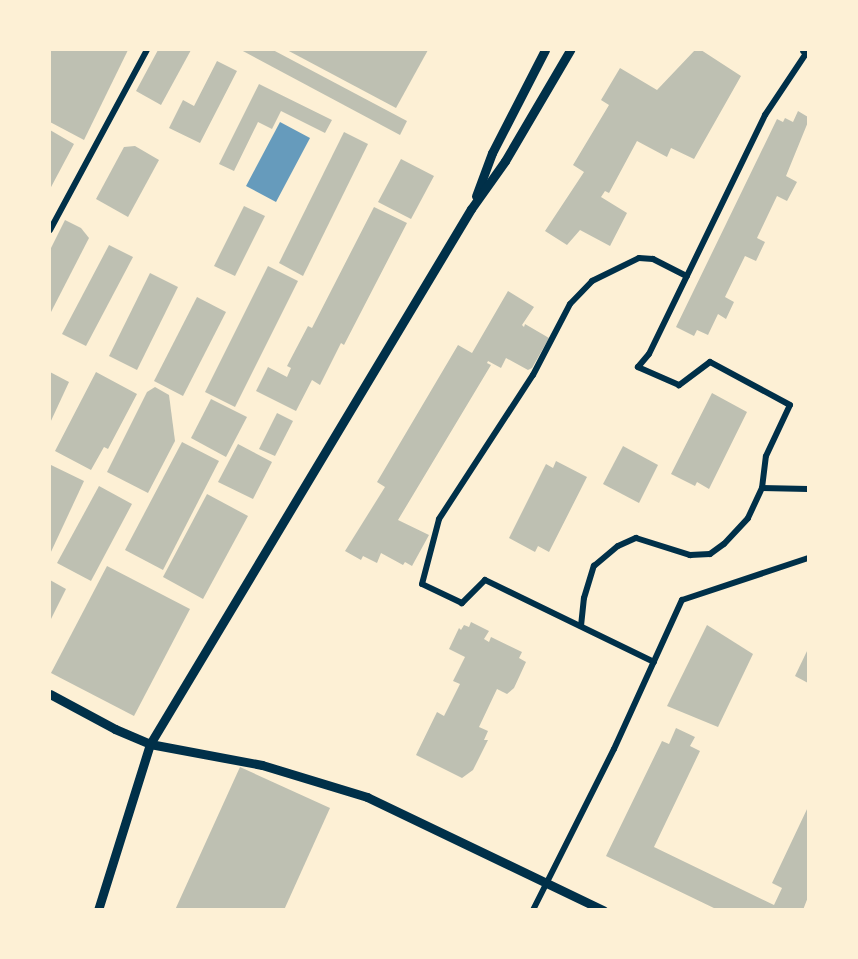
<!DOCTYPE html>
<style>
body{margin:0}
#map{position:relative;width:858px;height:959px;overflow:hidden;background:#fdf0d5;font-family:"DejaVu Sans",sans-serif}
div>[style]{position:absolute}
.water>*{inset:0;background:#669bbc}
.building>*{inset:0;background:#bec0b2}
.minor>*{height:6px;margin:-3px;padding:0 3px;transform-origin:3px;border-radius:3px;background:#003049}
.tertiary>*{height:9px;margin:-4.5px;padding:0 4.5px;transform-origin:4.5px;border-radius:4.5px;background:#003049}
span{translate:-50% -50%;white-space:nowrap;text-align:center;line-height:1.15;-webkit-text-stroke:6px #fdf0d5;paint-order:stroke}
.frame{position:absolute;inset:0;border:51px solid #fdf0d5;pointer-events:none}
</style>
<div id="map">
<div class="water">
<i style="clip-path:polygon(280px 122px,310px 138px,276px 202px,246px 186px)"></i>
</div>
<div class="building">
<i style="clip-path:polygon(50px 50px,128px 50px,84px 140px,50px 122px)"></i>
<i style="clip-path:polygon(158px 50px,191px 50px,161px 105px,136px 91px)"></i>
<i style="clip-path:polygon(241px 50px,273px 50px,407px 121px,400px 135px)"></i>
<i style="clip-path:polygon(287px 50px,428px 50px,396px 108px)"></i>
<i style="clip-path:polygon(695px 50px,701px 50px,741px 76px,694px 159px,671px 148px,667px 157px,637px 141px,609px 193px,605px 191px,601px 197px,627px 213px,610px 246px,580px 230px,567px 245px,545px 231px,584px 172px,573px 165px,609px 105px,601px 100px,620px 68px,657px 90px)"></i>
<i style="clip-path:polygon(217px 61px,237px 71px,200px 143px,169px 128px,183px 100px,194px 106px)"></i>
<i style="clip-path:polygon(259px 84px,332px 120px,325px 133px,281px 111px,272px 129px,258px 122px,234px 171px,219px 164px)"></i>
<i style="clip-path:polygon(798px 111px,808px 117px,808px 122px,786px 176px,797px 182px,787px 201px,777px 196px,757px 238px,765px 242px,756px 261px,745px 256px,725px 297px,734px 302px,726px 319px,718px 314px,708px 335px,697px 330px,694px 336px,676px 327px,777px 119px,783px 122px,785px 118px,793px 122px)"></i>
<i style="clip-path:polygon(50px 130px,74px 144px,50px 189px)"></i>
<i style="clip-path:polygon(344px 132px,368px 144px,303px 276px,279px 263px)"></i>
<i style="clip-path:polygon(135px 146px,159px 160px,128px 217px,96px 199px,124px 147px)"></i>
<i style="clip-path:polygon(401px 159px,434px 176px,411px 219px,378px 202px)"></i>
<i style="clip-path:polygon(244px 206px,265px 216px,235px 276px,214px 266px)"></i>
<i style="clip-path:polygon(374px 207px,407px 223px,344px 345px,341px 343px,320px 385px,312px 380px,296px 411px,256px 391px,268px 367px,287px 377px,291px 368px,287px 366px,308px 326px,312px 328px)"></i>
<i style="clip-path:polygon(65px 220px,81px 228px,89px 238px,50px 314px,50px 250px)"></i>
<i style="clip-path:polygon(109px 245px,133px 257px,86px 346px,62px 334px)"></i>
<i style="clip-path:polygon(268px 266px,298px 281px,235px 407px,205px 392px)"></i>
<i style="clip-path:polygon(150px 273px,178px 287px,137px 370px,109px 356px)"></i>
<i style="clip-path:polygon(508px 291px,534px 307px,522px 325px,524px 327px,525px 324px,549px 338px,532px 368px,528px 370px,506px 358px,501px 368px,488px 361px,487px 363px,491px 365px,398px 520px,429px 535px,412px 566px,405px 562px,403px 565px,381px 553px,377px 563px,363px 556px,361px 560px,345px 551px,385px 487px,377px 482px,458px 345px,472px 353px)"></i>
<i style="clip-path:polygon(197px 297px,226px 312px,183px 396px,154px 381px)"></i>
<i style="clip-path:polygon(50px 372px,69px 382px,50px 423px)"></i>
<i style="clip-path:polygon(96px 372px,137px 394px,108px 449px,104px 447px,91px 470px,55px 451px)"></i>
<i style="clip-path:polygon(155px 387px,169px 395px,175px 441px,148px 493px,107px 472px,147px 392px)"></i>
<i style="clip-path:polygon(712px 393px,747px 412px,709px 489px,697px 482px,695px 486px,671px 474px)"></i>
<i style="clip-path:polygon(211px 399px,247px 417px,226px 457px,191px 438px)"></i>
<i style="clip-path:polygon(277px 413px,293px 421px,275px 456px,259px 449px)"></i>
<i style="clip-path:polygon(182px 442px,219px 461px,163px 570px,125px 550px)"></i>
<i style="clip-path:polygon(238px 444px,272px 462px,253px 499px,218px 482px)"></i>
<i style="clip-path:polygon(623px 446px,658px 465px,639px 503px,603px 484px)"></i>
<i style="clip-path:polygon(556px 461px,587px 477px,549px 552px,538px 546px,535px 552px,509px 538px,546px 464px,553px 468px)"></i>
<i style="clip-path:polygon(51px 465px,84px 481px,50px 554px,50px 467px)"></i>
<i style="clip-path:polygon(99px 486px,132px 504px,91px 581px,57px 563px)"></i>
<i style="clip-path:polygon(207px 494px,248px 516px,203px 599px,163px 577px)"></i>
<i style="clip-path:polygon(107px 566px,190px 609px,134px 716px,51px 673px)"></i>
<i style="clip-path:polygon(50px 580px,66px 589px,50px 621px)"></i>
<i style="clip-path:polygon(471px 622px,489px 631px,484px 639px,489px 642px,491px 637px,522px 652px,519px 658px,526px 662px,514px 688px,507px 694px,497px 689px,479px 727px,488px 731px,484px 740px,488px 740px,473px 770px,462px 778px,416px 755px,437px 712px,444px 716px,460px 684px,453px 681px,465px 657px,449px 649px,459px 628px,461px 630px,464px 625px,469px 627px)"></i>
<i style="clip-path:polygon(707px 625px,753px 654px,718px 727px,667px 706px)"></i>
<i style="clip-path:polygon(808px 649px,808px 683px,795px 676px)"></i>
<i style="clip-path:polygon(676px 728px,695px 737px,690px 746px,700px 751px,654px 847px,774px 905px,782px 888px,772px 883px,808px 807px,808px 897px,803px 910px,718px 910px,606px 856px,662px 741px,669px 744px)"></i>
<i style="clip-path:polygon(240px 767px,330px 808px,284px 910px,175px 910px)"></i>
</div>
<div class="minor">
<i style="left:50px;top:230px;width:204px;rotate:-61.7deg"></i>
<i style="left:762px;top:488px;width:46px;rotate:1.2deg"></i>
<i style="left:581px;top:626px;width:28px;rotate:-84deg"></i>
<i style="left:584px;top:598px;width:34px;rotate:-73deg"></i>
<i style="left:594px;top:566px;width:31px;rotate:-40deg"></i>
<i style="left:618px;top:546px;width:20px;rotate:-24deg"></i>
<i style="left:636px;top:538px;width:57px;rotate:17.5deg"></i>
<i style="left:690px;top:555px;width:20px;rotate:-3deg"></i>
<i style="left:710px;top:554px;width:17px;rotate:-36deg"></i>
<i style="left:724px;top:544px;width:35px;rotate:-47deg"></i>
<i style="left:748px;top:518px;width:33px;rotate:-65deg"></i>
<i style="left:762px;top:488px;width:32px;rotate:-83deg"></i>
<i style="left:766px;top:456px;width:56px;rotate:-64.8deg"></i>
<i style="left:790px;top:405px;width:91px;rotate:-151.7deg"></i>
<i style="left:710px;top:362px;width:39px;rotate:143deg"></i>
<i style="left:679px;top:385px;width:45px;rotate:-156.3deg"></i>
<i style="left:638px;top:367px;width:17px;rotate:-50deg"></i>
<i style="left:649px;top:354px;width:266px;rotate:-64.1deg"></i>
<i style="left:765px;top:115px;width:76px;rotate:-56.3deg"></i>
<i style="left:654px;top:662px;width:188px;rotate:-154.1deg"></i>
<i style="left:485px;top:580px;width:33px;rotate:135deg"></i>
<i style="left:462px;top:603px;width:44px;rotate:-154.6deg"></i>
<i style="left:422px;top:584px;width:67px;rotate:-75.3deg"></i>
<i style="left:439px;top:519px;width:172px;rotate:-56.9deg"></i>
<i style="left:533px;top:375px;width:80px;rotate:-62.5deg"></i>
<i style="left:570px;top:304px;width:32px;rotate:-46deg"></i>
<i style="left:592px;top:281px;width:52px;rotate:-26.1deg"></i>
<i style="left:639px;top:258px;width:14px;rotate:4deg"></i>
<i style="left:653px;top:259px;width:38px;rotate:27deg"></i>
<i style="left:533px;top:910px;width:180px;rotate:-63.3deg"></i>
<i style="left:614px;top:749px;width:164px;rotate:-65.5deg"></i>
<i style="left:682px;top:600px;width:133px;rotate:-18.4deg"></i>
</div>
<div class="tertiary">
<i style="left:804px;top:50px;width:5px;rotate:37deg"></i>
<i style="left:476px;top:196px;width:46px;rotate:-69.6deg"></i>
<i style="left:492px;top:153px;width:116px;rotate:-62.8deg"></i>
<i style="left:50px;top:694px;width:74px;rotate:28.3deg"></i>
<i style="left:115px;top:729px;width:38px;rotate:23deg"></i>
<i style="left:150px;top:744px;width:114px;rotate:10.6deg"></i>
<i style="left:262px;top:765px;width:110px;rotate:16.9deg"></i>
<i style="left:367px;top:797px;width:262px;rotate:25.6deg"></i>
<i style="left:98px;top:910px;width:174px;rotate:-72.6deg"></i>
<i style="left:150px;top:744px;width:624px;rotate:-59.04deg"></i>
<i style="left:471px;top:209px;width:59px;rotate:-54.7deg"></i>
<i style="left:505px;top:161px;width:129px;rotate:-59.6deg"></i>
</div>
<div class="frame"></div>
</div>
